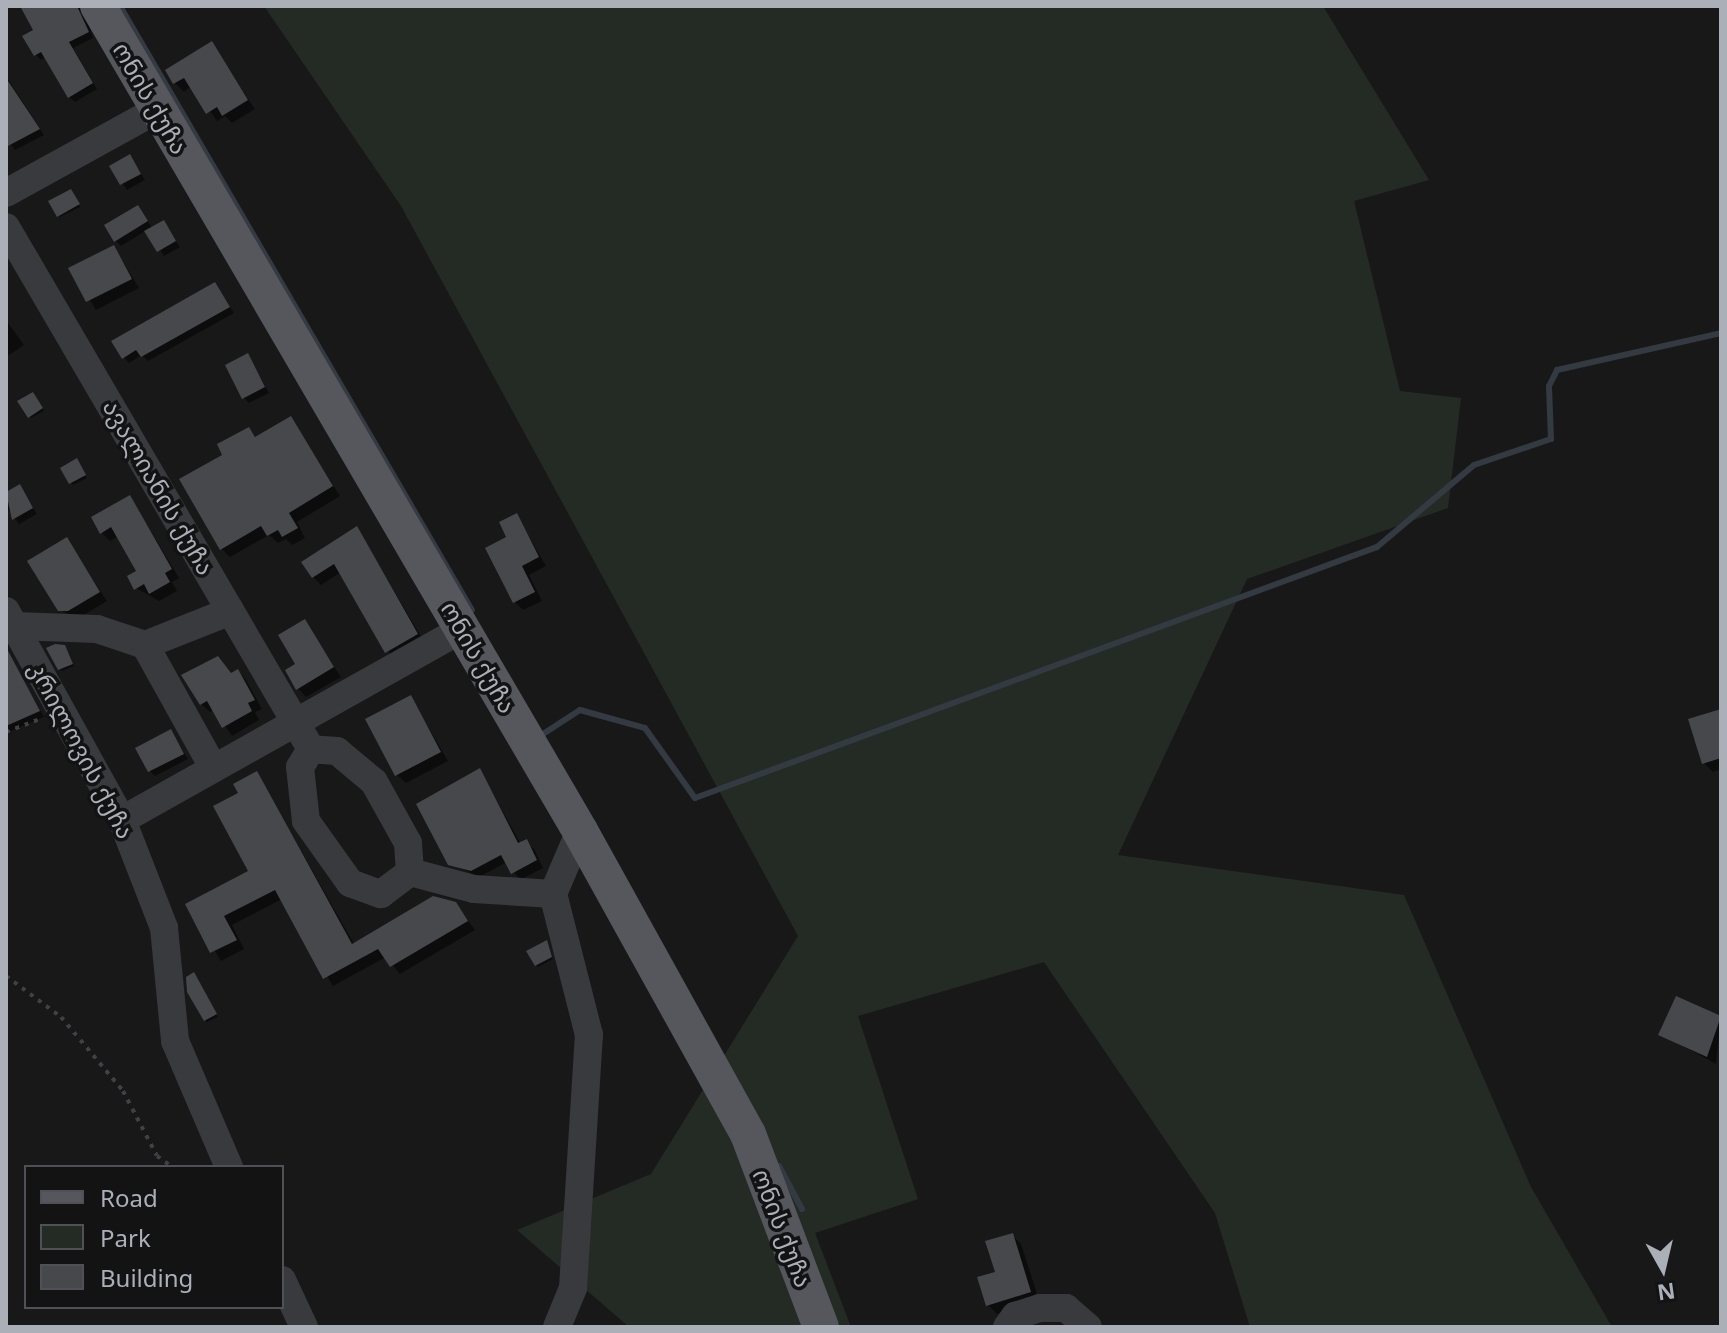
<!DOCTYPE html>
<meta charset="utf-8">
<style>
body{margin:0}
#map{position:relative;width:1727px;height:1333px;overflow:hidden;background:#181819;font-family:"Noto Sans","Noto Sans Georgian",sans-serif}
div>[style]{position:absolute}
.green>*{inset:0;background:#242b25}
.shadow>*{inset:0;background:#0007}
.stream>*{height:6px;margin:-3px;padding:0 3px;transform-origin:3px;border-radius:3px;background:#333a41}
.building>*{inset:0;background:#47484c}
.path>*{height:4px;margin-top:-2px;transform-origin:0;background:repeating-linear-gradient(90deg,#3f4145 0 4px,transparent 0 10px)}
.minor>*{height:28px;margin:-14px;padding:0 14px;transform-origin:14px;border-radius:14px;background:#393a3e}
.major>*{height:36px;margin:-18px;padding:0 18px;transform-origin:18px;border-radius:18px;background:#55575c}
span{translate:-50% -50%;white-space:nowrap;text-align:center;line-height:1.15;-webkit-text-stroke:7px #131314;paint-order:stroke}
.street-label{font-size:24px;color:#abafb8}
.frame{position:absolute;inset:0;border:8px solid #abafb8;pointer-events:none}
.legend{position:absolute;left:24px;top:1165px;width:260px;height:144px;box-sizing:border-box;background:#131314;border:2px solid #505156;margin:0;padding:10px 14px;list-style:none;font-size:24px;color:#abafb8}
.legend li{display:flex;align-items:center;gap:16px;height:40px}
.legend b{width:40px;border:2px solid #505156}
.north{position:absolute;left:1623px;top:1229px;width:80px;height:80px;-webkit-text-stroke:6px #131314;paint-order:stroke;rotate:172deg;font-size:22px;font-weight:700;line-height:32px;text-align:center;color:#abafb8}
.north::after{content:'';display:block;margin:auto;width:28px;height:36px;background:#abafb8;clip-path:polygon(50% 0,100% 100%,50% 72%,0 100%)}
</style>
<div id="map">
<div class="green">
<i style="clip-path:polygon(264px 6px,1323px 6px,1429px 180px,1354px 201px,1400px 391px,1461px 398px,1448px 508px,1247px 579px,1118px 855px,1404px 895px,1531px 1187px,1612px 1327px,1250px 1327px,1215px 1213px,1044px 962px,858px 1016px,918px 1199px,815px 1233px,851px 1327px,629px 1327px,517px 1230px,651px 1174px,798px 936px,401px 206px)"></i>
</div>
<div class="shadow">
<i style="clip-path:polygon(22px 6px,83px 7px,93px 38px,73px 48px,97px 89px,75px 102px,69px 97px,46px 57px,41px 60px,35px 54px,36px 31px)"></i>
<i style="clip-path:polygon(211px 44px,255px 109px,232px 123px,225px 116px,217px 121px,191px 86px,184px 92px,175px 83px)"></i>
<i style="clip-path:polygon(6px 76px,44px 135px,15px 150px,6px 137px)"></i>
<i style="clip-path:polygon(130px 157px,145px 180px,127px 190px,112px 167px)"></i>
<i style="clip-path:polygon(73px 193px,80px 207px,60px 217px,58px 215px)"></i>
<i style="clip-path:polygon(143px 213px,152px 228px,163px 222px,180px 247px,164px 256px,147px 230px,121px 246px,115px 240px)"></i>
<i style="clip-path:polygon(114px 247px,139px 288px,96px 310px,71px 269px)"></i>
<i style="clip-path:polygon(215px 284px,234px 313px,148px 361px,142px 355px,129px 363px,124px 357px)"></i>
<i style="clip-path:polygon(6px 320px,24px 345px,6px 357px)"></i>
<i style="clip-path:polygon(248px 355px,269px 393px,249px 403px,244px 398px)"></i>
<i style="clip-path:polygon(35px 396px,44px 411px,31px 418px,29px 416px)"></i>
<i style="clip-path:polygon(290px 418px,340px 496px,297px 522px,305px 538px,292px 545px,286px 539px,278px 543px,269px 535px,230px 557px,221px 548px,225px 455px,249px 429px,257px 438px)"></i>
<i style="clip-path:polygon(78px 463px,87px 478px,73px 485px,63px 469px)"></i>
<i style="clip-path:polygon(19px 487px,37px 514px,19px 524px,6px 506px,6px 494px)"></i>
<i style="clip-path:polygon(130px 497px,179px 578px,172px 582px,177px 591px,159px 601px,136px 588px,139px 571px,119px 536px,110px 541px,102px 533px)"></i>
<i style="clip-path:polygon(517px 516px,546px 566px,529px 575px,542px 601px,523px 610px,515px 602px,509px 538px)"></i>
<i style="clip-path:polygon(357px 529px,425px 643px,394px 660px,341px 572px,321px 585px,313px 577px)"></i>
<i style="clip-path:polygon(66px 540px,107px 601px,77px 619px,59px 609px)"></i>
<i style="clip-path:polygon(304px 621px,341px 677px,306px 697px,298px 688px)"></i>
<i style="clip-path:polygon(65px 647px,74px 666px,62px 671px,60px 669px)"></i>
<i style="clip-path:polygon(6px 652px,44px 717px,6px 733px)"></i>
<i style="clip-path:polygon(218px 658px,232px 675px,238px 671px,246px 680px,262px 709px,255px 712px,259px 720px,232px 736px,214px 710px,210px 712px,201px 704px)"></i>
<i style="clip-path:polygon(411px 697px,448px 761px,406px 783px,397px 775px)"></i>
<i style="clip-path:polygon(1721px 711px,1721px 769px,1713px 772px,1704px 763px)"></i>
<i style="clip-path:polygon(170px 732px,188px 759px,155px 776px,150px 771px)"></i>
<i style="clip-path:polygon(480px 771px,521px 844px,526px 842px,534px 849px,543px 868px,520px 880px,507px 862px,479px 877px,450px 863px)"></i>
<i style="clip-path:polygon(257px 773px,354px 944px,455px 904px,475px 930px,400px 974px,386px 957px,333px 986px,282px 899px,232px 925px,244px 949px,221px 961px,188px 905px,251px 872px,241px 794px)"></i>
<i style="clip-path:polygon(547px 942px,553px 959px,538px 967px,536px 965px)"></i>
<i style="clip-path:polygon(196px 977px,218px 1017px,207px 1022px,205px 1020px)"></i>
<i style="clip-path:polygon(1677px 998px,1721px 1018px,1716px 1064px,1661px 1034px)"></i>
<i style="clip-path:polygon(1012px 1235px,1021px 1244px,1039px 1300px,997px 1314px,988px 1305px)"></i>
</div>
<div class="stream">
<i style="left:120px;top:6px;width:699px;rotate:59.77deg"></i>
<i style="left:543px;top:734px;width:44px;rotate:-33deg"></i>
<i style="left:580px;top:710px;width:67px;rotate:15.5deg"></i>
<i style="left:645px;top:728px;width:86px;rotate:54.5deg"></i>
<i style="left:695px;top:798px;width:727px;rotate:-20.21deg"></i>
<i style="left:1377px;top:547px;width:127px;rotate:-40.2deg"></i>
<i style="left:1474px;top:465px;width:81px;rotate:-18.7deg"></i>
<i style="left:1551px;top:439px;width:53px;rotate:-92.2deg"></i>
<i style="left:1549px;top:386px;width:18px;rotate:-63deg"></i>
<i style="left:1557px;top:370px;width:168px;rotate:-12.7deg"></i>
<i style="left:779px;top:1166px;width:49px;rotate:61.9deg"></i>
</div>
<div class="building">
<i style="clip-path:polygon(20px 6px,77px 6px,89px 32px,69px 42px,93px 83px,68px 98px,41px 52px,34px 56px,22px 36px,33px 30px)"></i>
<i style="clip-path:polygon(212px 41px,248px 100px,222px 116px,217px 107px,206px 114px,184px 78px,173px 84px,165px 70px)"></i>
<i style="clip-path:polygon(6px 78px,40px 129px,6px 147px)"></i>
<i style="clip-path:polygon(130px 154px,141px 174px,120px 185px,109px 166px)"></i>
<i style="clip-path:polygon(71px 189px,80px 204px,57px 217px,48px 201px)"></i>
<i style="clip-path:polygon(138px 205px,148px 221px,114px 242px,104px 225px)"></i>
<i style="clip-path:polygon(164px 220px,176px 241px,157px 252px,144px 231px)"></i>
<i style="clip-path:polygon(114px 245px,132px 279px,86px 302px,68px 268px)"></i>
<i style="clip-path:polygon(215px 282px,230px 307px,141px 357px,136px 350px,122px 359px,111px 341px)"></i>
<i style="clip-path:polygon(248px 353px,265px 387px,242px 399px,225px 365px)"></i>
<i style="clip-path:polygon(33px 392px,43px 408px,28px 418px,17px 401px)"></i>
<i style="clip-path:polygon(291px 416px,333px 486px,289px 513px,298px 528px,282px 537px,278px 530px,267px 536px,261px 526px,220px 550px,179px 479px,222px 455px,217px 444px,249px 427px,255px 437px)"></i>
<i style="clip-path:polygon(77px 458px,86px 475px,69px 484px,60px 468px)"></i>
<i style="clip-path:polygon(20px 484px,33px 508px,12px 520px,6px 492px)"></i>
<i style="clip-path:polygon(130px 495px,172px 569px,165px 573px,170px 582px,149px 594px,144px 584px,134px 590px,127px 576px,136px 571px,111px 527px,100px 534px,91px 517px)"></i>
<i style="clip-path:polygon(517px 513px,539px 557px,522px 566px,535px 592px,513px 603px,485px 548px,506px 537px,499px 522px)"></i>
<i style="clip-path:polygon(357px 526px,418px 634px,385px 653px,334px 564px,312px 578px,301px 562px)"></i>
<i style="clip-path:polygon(67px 537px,100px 592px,68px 611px,58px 611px,27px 561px)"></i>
<i style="clip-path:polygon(305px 619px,334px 667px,296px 690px,285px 670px,295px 664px,278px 635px)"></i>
<i style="clip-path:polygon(55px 644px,65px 645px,73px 664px,58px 670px,46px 648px)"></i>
<i style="clip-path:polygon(6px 647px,40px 711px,6px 726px)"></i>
<i style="clip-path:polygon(218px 656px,231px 673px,238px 669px,255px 700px,248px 703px,252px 711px,222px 728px,207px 701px,200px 705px,181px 675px)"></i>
<i style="clip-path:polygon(411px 695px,441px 752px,395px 776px,365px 719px)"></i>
<i style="clip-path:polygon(1721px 709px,1721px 758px,1702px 764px,1688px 719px)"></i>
<i style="clip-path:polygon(171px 729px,184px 754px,148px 772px,135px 748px)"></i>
<i style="clip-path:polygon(480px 768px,518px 843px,527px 839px,537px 860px,511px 874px,501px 855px,471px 871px,448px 865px,416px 804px)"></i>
<i style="clip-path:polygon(257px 771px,352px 944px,433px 896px,456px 902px,468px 921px,390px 967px,378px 949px,323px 979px,275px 890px,224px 916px,237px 940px,210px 953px,185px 904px,248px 871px,213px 806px,238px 793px,233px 784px)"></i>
<i style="clip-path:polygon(547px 940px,552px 957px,535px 966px,526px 951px)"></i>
<i style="clip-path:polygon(194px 972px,217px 1014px,204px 1021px,187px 992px,186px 977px)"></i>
<i style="clip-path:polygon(1676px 996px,1721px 1016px,1707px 1057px,1658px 1035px)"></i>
<i style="clip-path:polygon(1013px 1233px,1031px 1292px,986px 1306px,977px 1277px,995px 1272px,985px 1241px)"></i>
</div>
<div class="path">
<i style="left:6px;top:732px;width:34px;rotate:-21deg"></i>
<i style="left:6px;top:976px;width:69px;rotate:36.7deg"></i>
<i style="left:61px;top:1017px;width:97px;rotate:50deg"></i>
<i style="left:123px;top:1091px;width:73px;rotate:62.4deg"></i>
<i style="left:157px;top:1156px;width:19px;rotate:36deg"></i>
</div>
<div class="minor">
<i style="left:6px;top:193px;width:174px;rotate:-28.9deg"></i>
<i style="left:6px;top:227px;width:605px;rotate:59.7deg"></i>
<i style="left:311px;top:749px;width:21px;rotate:121deg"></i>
<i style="left:300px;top:767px;width:54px;rotate:83.7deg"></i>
<i style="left:306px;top:821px;width:76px;rotate:54.6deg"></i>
<i style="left:350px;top:883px;width:33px;rotate:20deg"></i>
<i style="left:381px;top:894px;width:36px;rotate:-37deg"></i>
<i style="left:410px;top:872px;width:29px;rotate:-94deg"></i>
<i style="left:408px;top:843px;width:70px;rotate:-119.1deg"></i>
<i style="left:374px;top:782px;width:48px;rotate:-140deg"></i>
<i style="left:337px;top:751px;width:26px;rotate:-176deg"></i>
<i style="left:6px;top:611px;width:239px;rotate:61deg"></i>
<i style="left:122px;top:820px;width:116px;rotate:68.7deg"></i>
<i style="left:164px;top:928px;width:114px;rotate:84.4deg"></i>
<i style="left:175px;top:1041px;width:137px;rotate:66.8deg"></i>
<i style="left:15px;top:626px;width:82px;rotate:2.1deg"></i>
<i style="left:97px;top:629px;width:51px;rotate:18.4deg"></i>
<i style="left:145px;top:645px;width:92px;rotate:-21.6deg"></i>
<i style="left:145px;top:645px;width:140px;rotate:60.9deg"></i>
<i style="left:122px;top:820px;width:391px;rotate:-29.3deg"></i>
<i style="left:410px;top:872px;width:66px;rotate:14.9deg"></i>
<i style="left:474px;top:889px;width:79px;rotate:3.6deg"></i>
<i style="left:282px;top:1280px;width:52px;rotate:64.9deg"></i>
<i style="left:557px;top:1327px;width:42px;rotate:-67.7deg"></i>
<i style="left:573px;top:1288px;width:254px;rotate:-86.4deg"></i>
<i style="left:589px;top:1035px;width:146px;rotate:-104.3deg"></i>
<i style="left:553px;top:894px;width:69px;rotate:-66.8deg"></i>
<i style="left:1007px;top:1327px;width:14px;rotate:-54deg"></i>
<i style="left:1015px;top:1316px;width:26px;rotate:-18deg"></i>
<i style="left:1040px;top:1308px;width:26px"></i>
<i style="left:1066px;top:1308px;width:29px;rotate:41deg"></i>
</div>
<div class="major">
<i style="left:98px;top:6px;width:955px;rotate:59.7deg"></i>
<i style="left:580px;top:831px;width:346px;rotate:61deg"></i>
<i style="left:748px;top:1134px;width:206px;rotate:69.3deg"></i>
</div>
<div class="street-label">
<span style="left:151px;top:98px;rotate:60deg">ონის ქუჩა</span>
<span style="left:159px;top:487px;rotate:60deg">ავალიანის ქუჩა</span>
<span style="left:479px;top:657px;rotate:60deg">ონის ქუჩა</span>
<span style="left:82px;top:750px;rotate:62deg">კრილოვის ქუჩა</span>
<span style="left:783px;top:1228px;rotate:69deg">ონის ქუჩა</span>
</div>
<div class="frame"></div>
<ul class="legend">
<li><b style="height:10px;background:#55575c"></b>Road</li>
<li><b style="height:22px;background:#242b25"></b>Park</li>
<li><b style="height:22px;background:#47484c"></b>Building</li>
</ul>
<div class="north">N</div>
</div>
